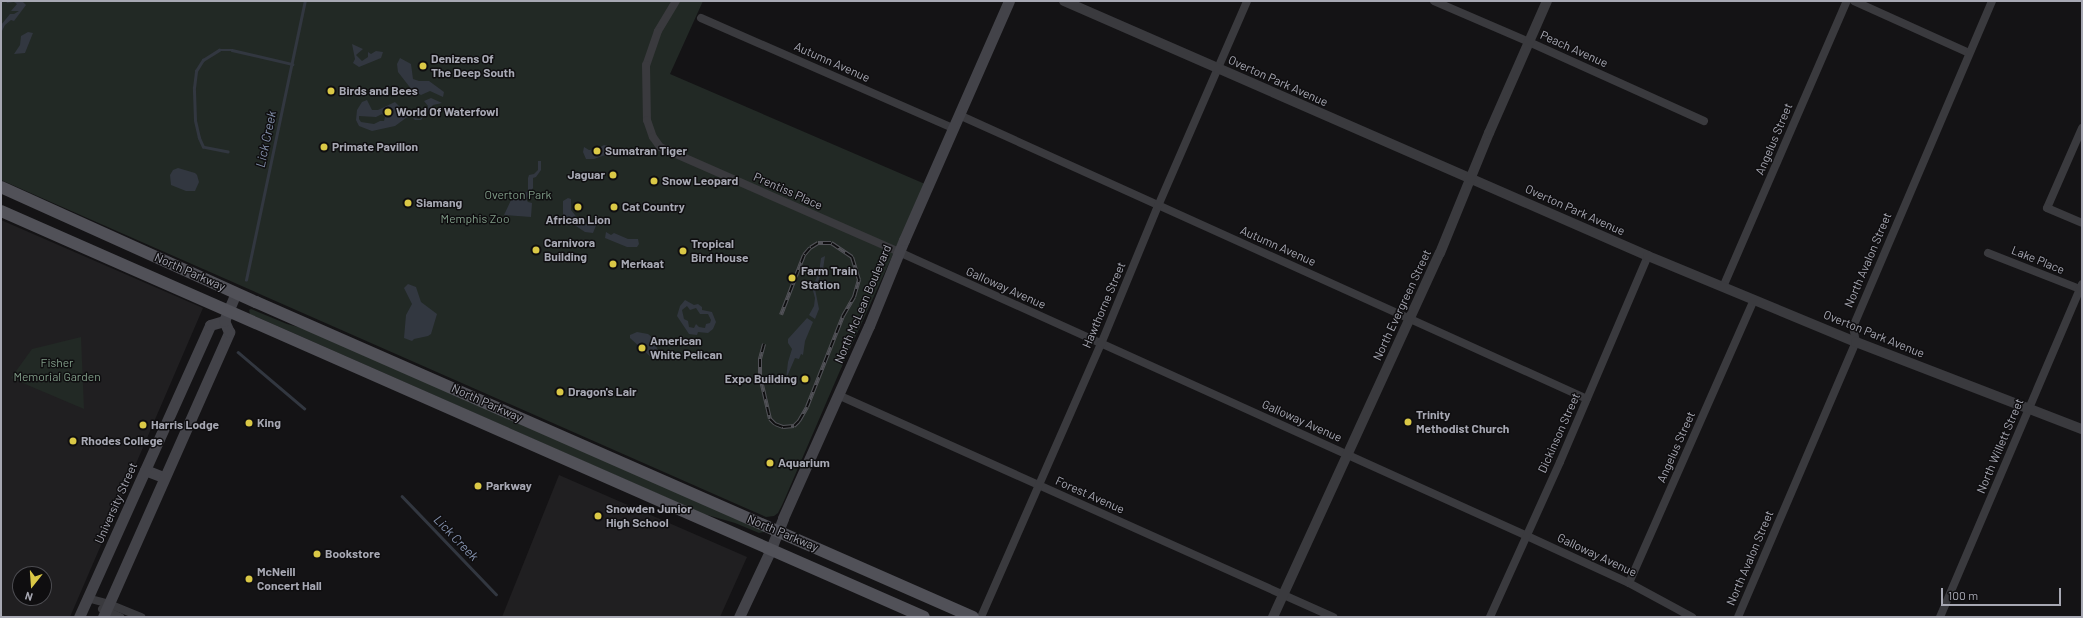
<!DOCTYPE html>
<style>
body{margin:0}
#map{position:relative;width:2083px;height:618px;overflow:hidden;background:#141315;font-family:Barlow,sans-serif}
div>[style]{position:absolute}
.built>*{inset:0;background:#201f21}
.green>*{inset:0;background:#222925}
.water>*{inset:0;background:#323740}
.stream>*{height:2.5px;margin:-1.25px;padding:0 1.25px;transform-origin:1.25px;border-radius:1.25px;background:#323740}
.minor>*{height:8px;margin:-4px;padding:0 4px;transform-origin:4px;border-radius:4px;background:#3a3a3e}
.tertiary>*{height:10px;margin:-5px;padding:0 5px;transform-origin:5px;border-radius:5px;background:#3a3a3e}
.secondary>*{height:11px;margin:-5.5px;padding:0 5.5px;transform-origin:5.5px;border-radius:5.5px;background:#434349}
.primary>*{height:12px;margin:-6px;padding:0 6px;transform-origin:6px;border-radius:6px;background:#515158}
.rail>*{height:4px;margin-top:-2px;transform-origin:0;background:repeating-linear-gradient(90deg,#0f0e10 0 8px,#525258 0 16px);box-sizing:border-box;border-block:1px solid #525258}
.dots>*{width:11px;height:11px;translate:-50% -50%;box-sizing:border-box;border:2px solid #0f0e10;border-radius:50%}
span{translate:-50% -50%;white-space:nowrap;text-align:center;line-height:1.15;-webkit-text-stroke:3px #0f0e10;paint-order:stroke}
.street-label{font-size:12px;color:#a7a8b3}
.poi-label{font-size:12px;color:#a7a8b3;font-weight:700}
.left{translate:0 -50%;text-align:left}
.right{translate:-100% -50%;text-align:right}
.park-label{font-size:12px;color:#809c88}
.water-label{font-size:13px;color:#828faa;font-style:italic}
.frame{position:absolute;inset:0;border:2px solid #a7a8b3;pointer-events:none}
.north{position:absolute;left:12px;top:566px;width:40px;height:40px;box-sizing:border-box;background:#0f0e10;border:1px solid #4c4c51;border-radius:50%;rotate:197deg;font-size:11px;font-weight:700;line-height:16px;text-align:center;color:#a7a8b3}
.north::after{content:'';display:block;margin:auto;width:14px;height:18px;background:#dac846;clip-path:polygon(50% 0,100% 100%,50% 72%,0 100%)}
.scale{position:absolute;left:1941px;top:588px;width:120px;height:18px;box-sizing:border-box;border:2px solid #a7a8b3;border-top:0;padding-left:5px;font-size:12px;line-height:14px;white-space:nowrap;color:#a7a8b3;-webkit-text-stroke:3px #0f0e10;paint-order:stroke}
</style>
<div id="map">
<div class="built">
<i style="clip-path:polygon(evenodd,1px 220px,203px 308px,70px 617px,1px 617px,1px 220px,20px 574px,44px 574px,44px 598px,20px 598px,20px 574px)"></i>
<i style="clip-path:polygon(559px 475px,747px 557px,720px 617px,502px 617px)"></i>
</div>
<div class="green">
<i style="clip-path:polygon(1px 1px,703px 1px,670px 74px,925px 184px,839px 373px,783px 503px,778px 513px,774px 516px,766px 517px,1px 180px)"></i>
<i style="clip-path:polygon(251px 309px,287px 324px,309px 330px,764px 530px,764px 532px,759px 533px,735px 523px,704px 514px,250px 314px,249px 310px)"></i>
<i style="clip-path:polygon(81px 337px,84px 409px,11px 378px,32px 349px)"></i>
</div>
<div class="water">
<i style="clip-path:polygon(6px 1px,22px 1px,26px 5px,14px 21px,11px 20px,5px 25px,1px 33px,1px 25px,10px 14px,14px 14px,19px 11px,11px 11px,17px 4px,14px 2px,7px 3px)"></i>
<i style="clip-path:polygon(28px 32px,33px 33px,25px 53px,14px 54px,20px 45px,21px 36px)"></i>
<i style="clip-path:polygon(352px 44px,363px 49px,356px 55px,362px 61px,368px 57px,368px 52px,371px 54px,376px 51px,383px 52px,381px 58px,359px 67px,353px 63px,355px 59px)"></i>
<i style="clip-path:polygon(400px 58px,411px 64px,413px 79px,419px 81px,429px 81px,444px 92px,443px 97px,430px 91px,421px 95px,412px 90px,398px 72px,397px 64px)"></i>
<i style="clip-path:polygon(evenodd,431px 98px,442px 103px,433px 105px,421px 120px,415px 120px,410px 115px,395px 126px,372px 131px,359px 126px,356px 120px,357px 110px,362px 102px,367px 100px,372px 110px,378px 110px,395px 102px,404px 111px,413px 114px,415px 118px,420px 119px,425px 114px,428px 106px,424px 101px,431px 98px,382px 114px,385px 117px,384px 121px,380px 121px,374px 124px,361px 122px,359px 119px,359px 116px,376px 117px,382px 114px)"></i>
<i style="clip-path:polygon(604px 145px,611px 147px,608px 154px,594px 159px,586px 159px,583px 152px,584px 147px,589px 150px,597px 149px)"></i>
<i style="clip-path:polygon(538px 161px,541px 161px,541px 170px,536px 177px,533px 178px,533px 188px,526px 199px,528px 202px,532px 203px,531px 217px,504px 215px,512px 198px,520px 197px,528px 191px,528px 178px,529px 175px,534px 174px,538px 170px)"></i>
<i style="clip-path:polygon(178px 168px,195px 173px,197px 175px,199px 182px,195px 191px,186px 191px,171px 185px,170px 175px,173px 170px)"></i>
<i style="clip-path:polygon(568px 198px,571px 199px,571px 210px,579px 220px,590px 224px,597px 223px,593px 233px,585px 232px,567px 220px,563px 214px,563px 201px)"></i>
<i style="clip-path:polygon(606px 232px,611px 235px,614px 233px,628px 239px,638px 239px,639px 244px,637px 247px,627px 247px,605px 238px)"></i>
<i style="clip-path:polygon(825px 256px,823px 269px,815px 289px,819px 309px,815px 319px,809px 315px,814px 306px,815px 298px,812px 287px,819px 273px,821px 258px)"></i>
<i style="clip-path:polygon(408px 284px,416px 287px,421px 302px,437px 314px,431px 334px,428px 336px,414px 339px,412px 341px,404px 338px,406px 315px,412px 304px,404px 288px)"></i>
<i style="clip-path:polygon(evenodd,685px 300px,694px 305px,698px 304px,702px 307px,702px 310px,712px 312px,716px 322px,713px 329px,708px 333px,698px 332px,697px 335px,689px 334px,677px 316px,680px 306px,685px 300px,687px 306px,690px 310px,696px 308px,700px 314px,708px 314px,711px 320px,710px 323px,706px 324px,705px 328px,699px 327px,696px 324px,694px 328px,689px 327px,688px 321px,684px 319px,682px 310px,687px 306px)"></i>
<i style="clip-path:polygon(807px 318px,813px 322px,805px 341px,803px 355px,801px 354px,799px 359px,795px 358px,786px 379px,788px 362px,792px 349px,788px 343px,788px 339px)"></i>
<i style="clip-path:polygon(637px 332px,648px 334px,653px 338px,658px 351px,655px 359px,653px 359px,630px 338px,630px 335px)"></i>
</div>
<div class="stream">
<i style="left:228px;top:152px;width:25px;rotate:-169deg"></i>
<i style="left:203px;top:147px;width:10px;rotate:-114deg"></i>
<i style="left:199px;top:138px;width:18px;rotate:-103deg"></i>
<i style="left:195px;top:120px;width:32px;rotate:-92deg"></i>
<i style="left:194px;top:88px;width:17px;rotate:-83deg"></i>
<i style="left:196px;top:71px;width:13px;rotate:-58deg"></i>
<i style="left:203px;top:60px;width:19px;rotate:-32deg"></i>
<i style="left:219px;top:50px;width:13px"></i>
<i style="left:232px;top:50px;width:62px;rotate:13.1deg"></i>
<i style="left:246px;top:280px;width:285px;rotate:-78.1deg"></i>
<i style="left:238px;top:352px;width:87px;rotate:40.3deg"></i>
<i style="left:402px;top:496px;width:136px;rotate:46.2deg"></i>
</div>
<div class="minor">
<i style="left:676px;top:1px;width:35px;rotate:121deg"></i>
<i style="left:658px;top:31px;width:36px;rotate:109deg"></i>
<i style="left:646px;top:65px;width:55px;rotate:89deg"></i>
<i style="left:647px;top:120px;width:18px;rotate:71deg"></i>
<i style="left:653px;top:137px;width:12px;rotate:55deg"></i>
<i style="left:660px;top:147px;width:261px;rotate:23.7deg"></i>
<i style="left:899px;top:252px;width:689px;rotate:24.33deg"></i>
<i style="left:1527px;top:536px;width:112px;rotate:24.7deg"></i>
<i style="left:1629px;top:583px;width:72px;rotate:28.4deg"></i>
<i style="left:1434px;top:1px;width:103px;rotate:23.3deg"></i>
<i style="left:1529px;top:42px;width:192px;rotate:24.3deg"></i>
<i style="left:1854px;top:1px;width:126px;rotate:24.3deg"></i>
<i style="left:701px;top:18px;width:275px;rotate:23.6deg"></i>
<i style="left:959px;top:115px;width:689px;rotate:24.33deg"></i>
<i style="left:2082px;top:128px;width:87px;rotate:113.6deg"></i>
<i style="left:2047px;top:208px;width:38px;rotate:23deg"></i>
<i style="left:1988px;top:253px;width:99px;rotate:21.4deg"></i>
<i style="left:1723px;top:287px;width:312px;rotate:-66.6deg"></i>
<i style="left:838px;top:395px;width:543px;rotate:24.16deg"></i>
<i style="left:1629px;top:583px;width:310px;rotate:-66.2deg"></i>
<i style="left:87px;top:598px;width:23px;rotate:15deg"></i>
<i style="left:109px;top:604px;width:35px;rotate:22deg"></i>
<i style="left:102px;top:609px;width:20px;rotate:24deg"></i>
<i style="left:981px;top:617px;width:298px;rotate:-66.3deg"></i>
<i style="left:1101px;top:344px;width:149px;rotate:-67.6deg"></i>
<i style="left:1158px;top:206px;width:223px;rotate:-66.5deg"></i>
<i style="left:1490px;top:617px;width:170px;rotate:-65.7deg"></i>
<i style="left:1560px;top:462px;width:224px;rotate:-66.9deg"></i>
<i style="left:1738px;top:617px;width:299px;rotate:-66.8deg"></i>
<i style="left:1856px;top:342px;width:15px;rotate:-101deg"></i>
<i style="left:1853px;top:327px;width:354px;rotate:-66.9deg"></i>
<i style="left:1940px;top:617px;width:362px;rotate:-66.9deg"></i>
</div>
<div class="tertiary">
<i style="left:1064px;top:1px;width:637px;rotate:23.59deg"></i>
<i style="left:1648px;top:256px;width:225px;rotate:22.5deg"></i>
<i style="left:1856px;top:342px;width:242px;rotate:21.1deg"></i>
<i style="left:1273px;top:617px;width:400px;rotate:-65.4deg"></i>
<i style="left:1440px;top:253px;width:130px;rotate:-67.8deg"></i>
<i style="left:1489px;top:133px;width:144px;rotate:-66.3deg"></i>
</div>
<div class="secondary">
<i style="left:145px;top:470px;width:19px;rotate:21deg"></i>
<i style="left:79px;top:617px;width:320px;rotate:-65.8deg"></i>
<i style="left:210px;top:325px;width:15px;rotate:-16deg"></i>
<i style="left:103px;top:617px;width:312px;rotate:-66.1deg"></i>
<i style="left:229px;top:332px;width:12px;rotate:-114deg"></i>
<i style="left:224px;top:321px;width:30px;rotate:-67deg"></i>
<i style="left:739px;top:617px;width:73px;rotate:-64.8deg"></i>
<i style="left:770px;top:551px;width:35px;rotate:-68deg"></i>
<i style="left:783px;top:518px;width:210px;rotate:-65.9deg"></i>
<i style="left:869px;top:326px;width:93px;rotate:-67.9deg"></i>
<i style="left:904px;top:240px;width:261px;rotate:-66.3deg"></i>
</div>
<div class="primary">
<i style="left:1px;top:187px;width:280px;rotate:24.3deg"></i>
<i style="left:256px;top:302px;width:783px;rotate:23.72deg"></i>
<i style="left:1px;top:211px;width:1008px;rotate:23.74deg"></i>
</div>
<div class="rail">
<i style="left:764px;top:344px;width:16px;rotate:105deg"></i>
<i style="left:760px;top:359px;width:17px;rotate:90deg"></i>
<i style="left:760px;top:376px;width:44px;rotate:76.9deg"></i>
<i style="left:770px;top:419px;width:7px;rotate:45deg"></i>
<i style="left:775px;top:424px;width:9px;rotate:21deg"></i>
<i style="left:783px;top:427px;width:11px;rotate:-5deg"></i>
<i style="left:794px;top:426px;width:7px;rotate:-45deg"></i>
<i style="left:799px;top:421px;width:16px;rotate:-60deg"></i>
<i style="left:807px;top:407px;width:98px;rotate:-68.4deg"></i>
<i style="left:843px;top:316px;width:22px;rotate:-60deg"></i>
<i style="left:854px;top:297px;width:18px;rotate:-74deg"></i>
<i style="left:859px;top:280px;width:24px;rotate:-107deg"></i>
<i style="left:852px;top:257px;width:25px;rotate:-146deg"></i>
<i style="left:831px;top:243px;width:13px;rotate:180deg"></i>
<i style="left:818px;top:243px;width:9px;rotate:148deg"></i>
<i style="left:810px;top:248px;width:9px;rotate:131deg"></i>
<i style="left:804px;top:255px;width:64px;rotate:111deg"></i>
</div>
<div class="dots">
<i style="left:423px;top:66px;background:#dac846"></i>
<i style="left:331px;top:91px;background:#dac846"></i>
<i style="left:388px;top:112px;background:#dac846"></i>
<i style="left:324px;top:147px;background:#dac846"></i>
<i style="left:597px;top:151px;background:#dac846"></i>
<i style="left:613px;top:175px;background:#dac846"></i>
<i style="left:654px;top:181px;background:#dac846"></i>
<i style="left:408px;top:203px;background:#dac846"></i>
<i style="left:578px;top:207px;background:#dac846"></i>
<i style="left:614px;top:207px;background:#dac846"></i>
<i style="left:536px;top:250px;background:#dac846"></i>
<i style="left:683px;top:251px;background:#dac846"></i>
<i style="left:613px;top:264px;background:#dac846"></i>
<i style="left:792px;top:278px;background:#dac846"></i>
<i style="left:642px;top:348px;background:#dac846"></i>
<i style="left:805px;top:379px;background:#dac846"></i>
<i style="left:560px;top:392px;background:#dac846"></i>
<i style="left:1408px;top:422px;background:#dac846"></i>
<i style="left:249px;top:423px;background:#dac846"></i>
<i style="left:143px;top:425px;background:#dac846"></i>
<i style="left:73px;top:441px;background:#dac846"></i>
<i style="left:770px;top:463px;background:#dac846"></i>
<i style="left:478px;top:486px;background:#dac846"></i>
<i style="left:598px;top:516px;background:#dac846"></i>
<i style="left:317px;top:554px;background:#dac846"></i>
<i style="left:249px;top:579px;background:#dac846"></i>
</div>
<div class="street-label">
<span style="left:1574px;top:49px;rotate:24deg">Peach Avenue</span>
<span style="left:832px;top:62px;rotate:24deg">Autumn Avenue</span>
<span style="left:1278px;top:81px;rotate:24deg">Overton Park Avenue</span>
<span style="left:1774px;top:139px;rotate:-67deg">Angelus Street</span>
<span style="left:788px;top:191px;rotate:24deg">Prentiss Place</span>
<span style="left:1575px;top:210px;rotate:24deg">Overton Park Avenue</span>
<span style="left:1278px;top:246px;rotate:24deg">Autumn Avenue</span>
<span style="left:1868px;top:260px;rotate:-67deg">North Avalon Street</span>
<span style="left:2038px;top:260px;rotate:22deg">Lake Place</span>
<span style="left:190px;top:272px;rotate:24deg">North Parkway</span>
<span style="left:1006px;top:288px;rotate:24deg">Galloway Avenue</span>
<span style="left:863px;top:304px;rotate:-67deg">North McLean Boulevard</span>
<span style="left:1104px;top:305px;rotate:-67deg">Hawthorne Street</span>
<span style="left:1402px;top:305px;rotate:-65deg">North Evergreen Street</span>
<span style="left:1874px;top:334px;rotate:22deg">Overton Park Avenue</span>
<span style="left:487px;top:403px;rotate:24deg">North Parkway</span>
<span style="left:1302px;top:421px;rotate:24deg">Galloway Avenue</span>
<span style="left:1559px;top:433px;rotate:-66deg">Dickinson Street</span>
<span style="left:2000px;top:446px;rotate:-67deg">North Willett Street</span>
<span style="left:1676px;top:447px;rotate:-66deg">Angelus Street</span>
<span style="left:1090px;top:495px;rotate:24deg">Forest Avenue</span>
<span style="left:116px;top:503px;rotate:-66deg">University Street</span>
<span style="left:783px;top:533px;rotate:23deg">North Parkway</span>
<span style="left:1597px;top:555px;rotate:25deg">Galloway Avenue</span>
<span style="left:1750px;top:558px;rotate:-67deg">North Avalon Street</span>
</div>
<div class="poi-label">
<span class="left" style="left:431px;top:66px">Denizens Of<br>The Deep South</span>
<span class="left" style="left:339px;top:91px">Birds and Bees</span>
<span class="left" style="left:396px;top:112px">World Of Waterfowl</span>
<span class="left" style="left:332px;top:147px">Primate Pavillon</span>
<span class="left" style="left:605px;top:151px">Sumatran Tiger</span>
<span class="right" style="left:605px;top:175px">Jaguar</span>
<span class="left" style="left:662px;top:181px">Snow Leopard</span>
<span class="left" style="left:416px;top:203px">Siamang</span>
<span class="left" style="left:622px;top:207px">Cat Country</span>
<span style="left:578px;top:220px">African Lion</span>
<span class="left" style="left:544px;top:250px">Carnivora<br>Building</span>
<span class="left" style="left:691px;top:251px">Tropical<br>Bird House</span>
<span class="left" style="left:621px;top:264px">Merkaat</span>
<span class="left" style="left:801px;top:278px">Farm Train<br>Station</span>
<span class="left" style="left:650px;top:348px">American<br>White Pelican</span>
<span class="right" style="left:797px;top:379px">Expo Building</span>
<span class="left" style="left:568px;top:392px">Dragon's Lair</span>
<span class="left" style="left:1416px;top:422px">Trinity<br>Methodist Church</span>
<span class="left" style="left:257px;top:423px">King</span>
<span class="left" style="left:151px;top:425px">Harris Lodge</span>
<span class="left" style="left:81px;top:441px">Rhodes College</span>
<span class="left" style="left:778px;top:463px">Aquarium</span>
<span class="left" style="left:486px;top:486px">Parkway</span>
<span class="left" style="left:606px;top:516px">Snowden Junior<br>High School</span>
<span class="left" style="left:325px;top:554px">Bookstore</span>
<span class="left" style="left:257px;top:579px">McNeill<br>Concert Hall</span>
</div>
<div class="park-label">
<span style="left:518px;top:195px">Overton Park</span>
<span style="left:475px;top:219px">Memphis Zoo</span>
<span style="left:57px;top:370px">Fisher<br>Memorial Garden</span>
</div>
<div class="water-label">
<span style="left:266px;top:139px;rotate:-78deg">Lick Creek</span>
<span style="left:456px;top:538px;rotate:46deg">Lick Creek</span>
</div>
<div class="frame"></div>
<div class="north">N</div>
<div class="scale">100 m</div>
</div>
